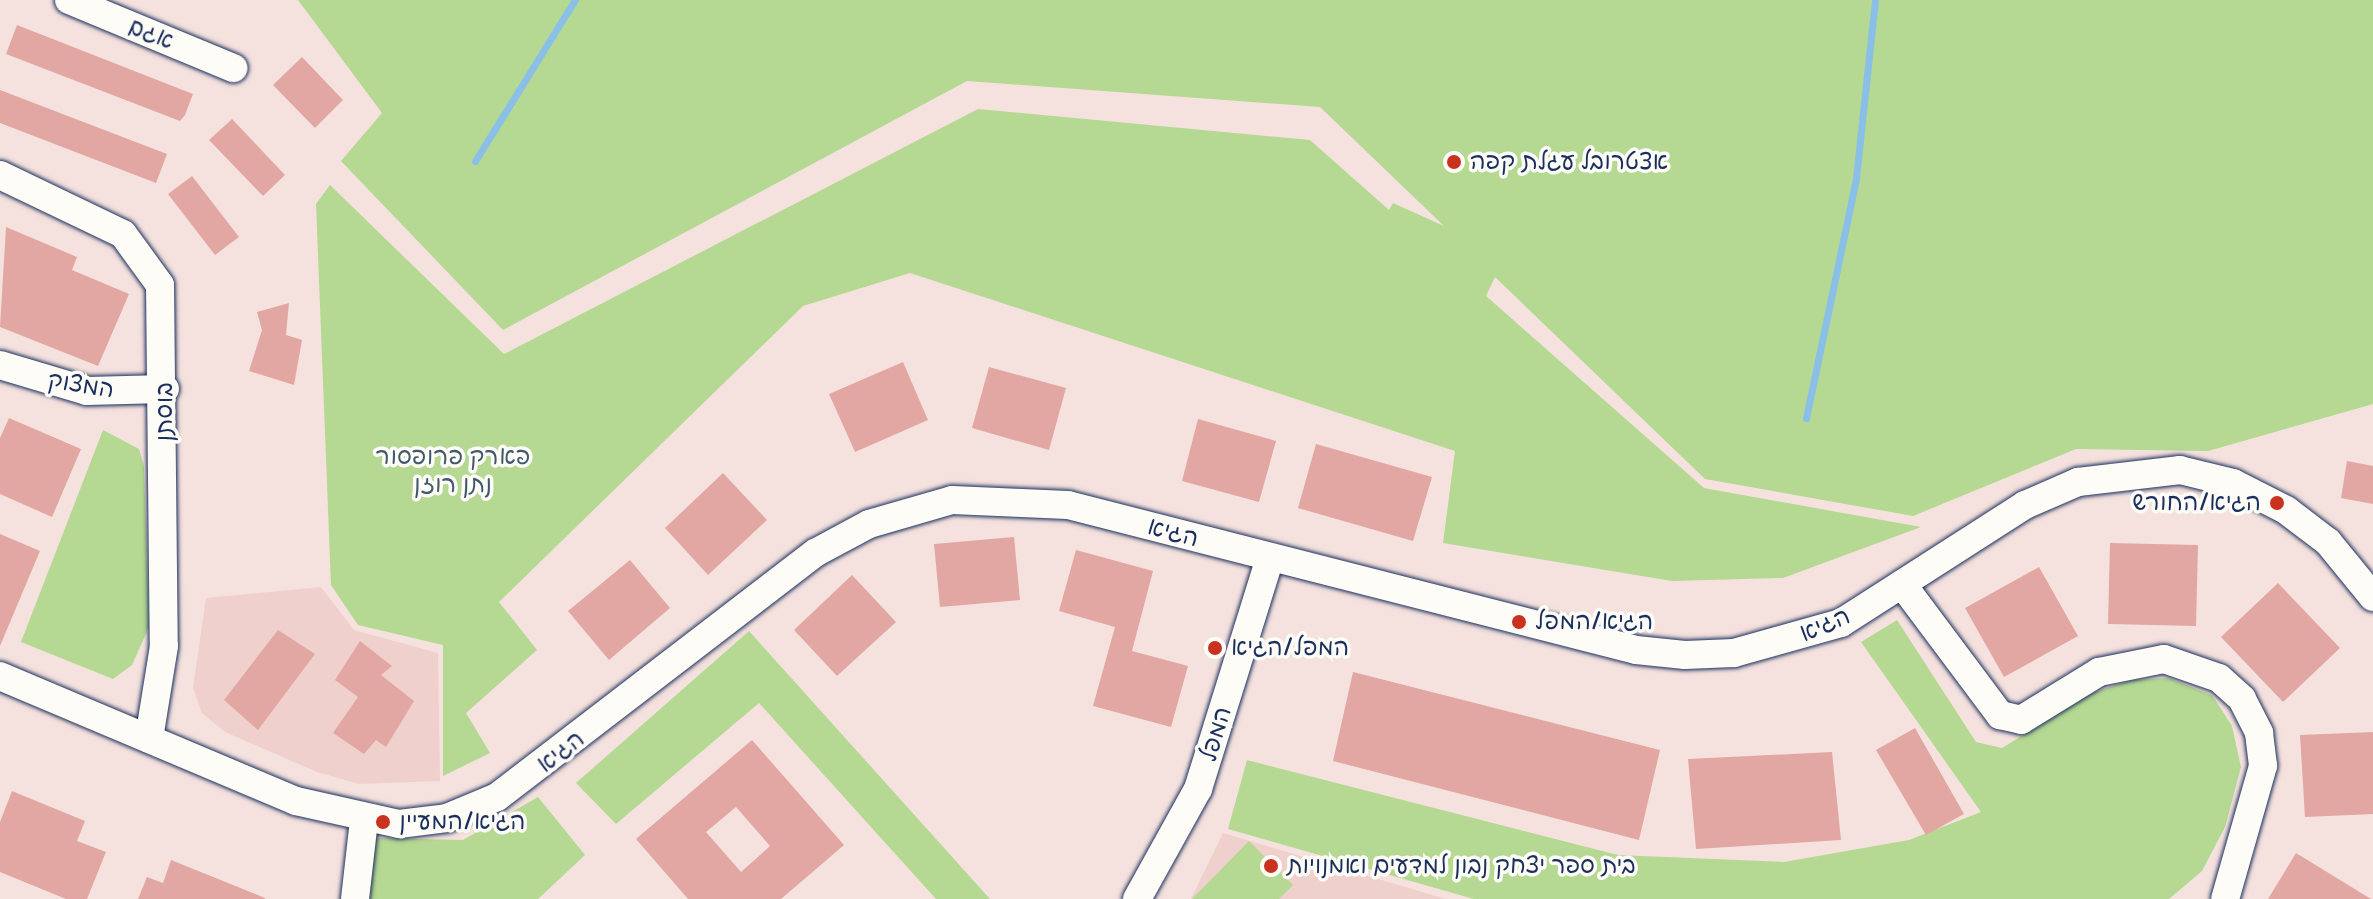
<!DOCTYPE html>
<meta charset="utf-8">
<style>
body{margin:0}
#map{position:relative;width:2373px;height:899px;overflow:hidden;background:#f5e2de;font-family:"Balsamiq Sans","Playpen Sans Hebrew",sans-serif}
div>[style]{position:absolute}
.built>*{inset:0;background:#efd0cc}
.green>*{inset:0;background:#b5d892}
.stream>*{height:7px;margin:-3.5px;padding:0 3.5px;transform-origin:3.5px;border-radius:3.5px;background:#8ac0e8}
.building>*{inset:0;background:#e2a7a2}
.roads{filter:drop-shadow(0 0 2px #1b2f5e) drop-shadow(0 0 2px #1b2f5e)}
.minor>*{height:28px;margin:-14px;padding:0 14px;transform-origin:14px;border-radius:14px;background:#fdfcf7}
.dots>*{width:22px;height:22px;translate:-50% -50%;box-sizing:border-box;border:4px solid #fdfcf7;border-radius:50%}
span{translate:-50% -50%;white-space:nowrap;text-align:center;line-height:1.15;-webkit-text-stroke:7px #fdfcf7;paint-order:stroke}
.street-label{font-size:24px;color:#1b2f5e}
.poi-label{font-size:24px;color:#1b2f5e}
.left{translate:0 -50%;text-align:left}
.right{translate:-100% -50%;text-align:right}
.park-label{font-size:24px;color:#42596b}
</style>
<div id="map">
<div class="built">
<i style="clip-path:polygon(321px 587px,354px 630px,438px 653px,440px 781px,359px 784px,317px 772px,225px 732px,202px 713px,193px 688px,206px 598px)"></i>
<i style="clip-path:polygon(1223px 833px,1446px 899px,1191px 899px)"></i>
</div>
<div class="green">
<i style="clip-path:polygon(298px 0,2373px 0,2373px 404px,2208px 451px,2076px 449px,1913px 516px,1705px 479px,1495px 277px,1486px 296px,1704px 488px,1921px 527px,1783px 578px,1672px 581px,1443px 543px,1455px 451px,910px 273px,803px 306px,499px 602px,537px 650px,466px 713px,490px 753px,443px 776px,443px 645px,358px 625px,331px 585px,316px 204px,330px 185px,504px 354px,978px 109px,1310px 140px,1389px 210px,1393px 203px,1444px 226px,1320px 107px,967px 81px,503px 330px,341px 161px,382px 113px)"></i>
<i style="clip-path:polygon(103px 430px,139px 449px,144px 466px,149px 627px,132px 665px,113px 679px,21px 642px)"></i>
<i style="clip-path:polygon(1897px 620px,1976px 742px,2002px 748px,2091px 693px,2133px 680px,2168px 678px,2212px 695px,2232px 726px,2241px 767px,2225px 827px,2202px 871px,2169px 899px,1474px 899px,1228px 829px,1247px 760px,1618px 855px,1784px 862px,1909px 840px,1981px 812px,1861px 642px)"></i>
<i style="clip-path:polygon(749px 631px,990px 899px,936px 899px,759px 703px,616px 824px,576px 783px)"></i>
<i style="clip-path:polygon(538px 797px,585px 855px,538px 899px,368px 899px,375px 838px,463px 840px)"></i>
<i style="clip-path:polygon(1249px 841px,1293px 885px,1279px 899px,1192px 899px)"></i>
</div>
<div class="stream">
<i style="left:475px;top:161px;width:190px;rotate:-58.2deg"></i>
<i style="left:1806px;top:418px;width:245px;rotate:-78.2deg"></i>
<i style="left:1856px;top:178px;width:179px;rotate:-83.9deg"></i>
</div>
<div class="building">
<i style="clip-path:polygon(17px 25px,193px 94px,185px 115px,180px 121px,6px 54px)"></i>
<i style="clip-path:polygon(302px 57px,343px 100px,315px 128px,273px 85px)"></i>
<i style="clip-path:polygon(0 90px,167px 154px,156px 183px,0 123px)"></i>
<i style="clip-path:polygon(232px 119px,285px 175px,263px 196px,209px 140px)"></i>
<i style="clip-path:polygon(192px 176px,239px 237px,215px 255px,168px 194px)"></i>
<i style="clip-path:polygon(6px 227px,77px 257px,72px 270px,129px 294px,98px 366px,0 327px)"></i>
<i style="clip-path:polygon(289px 303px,286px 335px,302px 340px,294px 385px,249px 371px,262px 330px,257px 312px)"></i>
<i style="clip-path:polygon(903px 362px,928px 420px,855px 452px,829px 394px)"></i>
<i style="clip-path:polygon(989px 367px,1066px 388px,1049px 450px,972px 428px)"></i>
<i style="clip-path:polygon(9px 418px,81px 449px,52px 517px,0 494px,0 438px)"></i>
<i style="clip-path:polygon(1198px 419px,1276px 441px,1259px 502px,1182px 481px)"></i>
<i style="clip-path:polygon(1316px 444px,1432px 477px,1413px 541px,1298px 508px)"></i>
<i style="clip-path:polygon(2347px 461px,2373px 466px,2373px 504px,2341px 498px)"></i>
<i style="clip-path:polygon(723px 473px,767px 520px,708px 575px,665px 528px)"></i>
<i style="clip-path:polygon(0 534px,40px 551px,0 646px)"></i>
<i style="clip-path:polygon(1014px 537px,1020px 600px,940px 607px,934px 544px)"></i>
<i style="clip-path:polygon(2110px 543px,2198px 545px,2196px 626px,2108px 624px)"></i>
<i style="clip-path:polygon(1076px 550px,1153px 571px,1132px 651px,1188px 666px,1171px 727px,1093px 706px,1115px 627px,1059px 611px)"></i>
<i style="clip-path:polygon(630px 560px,670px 608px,609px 660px,568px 611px)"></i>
<i style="clip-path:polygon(2039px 567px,2078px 636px,2004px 677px,1965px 608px)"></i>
<i style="clip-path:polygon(852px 575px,896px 622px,837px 676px,794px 630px)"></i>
<i style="clip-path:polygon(2278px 583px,2340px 648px,2283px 702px,2221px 637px)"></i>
<i style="clip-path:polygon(278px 630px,315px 654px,258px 730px,224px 700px)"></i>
<i style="clip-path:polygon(360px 641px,392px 666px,381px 675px,414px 701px,386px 747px,376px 740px,364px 754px,333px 733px,358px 697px,335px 680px)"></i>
<i style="clip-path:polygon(1353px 672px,1660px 750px,1639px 840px,1333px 761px)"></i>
<i style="clip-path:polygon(1915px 728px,1964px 814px,1926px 835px,1876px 750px)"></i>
<i style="clip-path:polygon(2373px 732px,2373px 814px,2305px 817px,2300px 735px)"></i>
<i style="clip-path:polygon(evenodd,752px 740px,844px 845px,781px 899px,688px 899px,636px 839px,752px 740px,736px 807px,770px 846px,741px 872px,706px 832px,736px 807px)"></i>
<i style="clip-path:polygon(1832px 752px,1841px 840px,1696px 849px,1688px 759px)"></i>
<i style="clip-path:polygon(12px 791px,85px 821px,77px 841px,106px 852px,87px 899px,66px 899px,0 872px,0 822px)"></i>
<i style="clip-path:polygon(2296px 853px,2371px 899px,2268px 899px)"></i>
<i style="clip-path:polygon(171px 860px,265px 898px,265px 899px,138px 899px,147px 877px,163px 883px)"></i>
</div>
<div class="roads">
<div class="minor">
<i style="left:69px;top:0;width:178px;rotate:22.5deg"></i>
<i style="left:0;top:175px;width:136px;rotate:25.6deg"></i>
<i style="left:123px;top:234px;width:63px;rotate:54deg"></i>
<i style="left:160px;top:285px;width:361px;rotate:89.4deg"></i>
<i style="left:164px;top:646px;width:94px;rotate:99.2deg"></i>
<i style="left:0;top:365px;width:91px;rotate:16.6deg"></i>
<i style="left:87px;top:391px;width:78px;rotate:-1.5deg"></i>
<i style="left:1902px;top:584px;width:164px;rotate:53.2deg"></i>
<i style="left:2000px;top:715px;width:22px;rotate:13deg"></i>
<i style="left:2021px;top:720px;width:92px;rotate:-31.6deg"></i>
<i style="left:2099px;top:672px;width:66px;rotate:-11.3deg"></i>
<i style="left:2164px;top:659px;width:58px;rotate:19.1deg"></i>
<i style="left:2219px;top:678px;width:31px;rotate:42deg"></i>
<i style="left:2242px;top:699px;width:38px;rotate:63deg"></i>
<i style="left:2259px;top:733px;width:33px;rotate:83deg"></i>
<i style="left:2263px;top:766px;width:138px;rotate:105.9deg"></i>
<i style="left:0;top:676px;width:321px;rotate:22.9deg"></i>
<i style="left:296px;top:801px;width:106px;rotate:12.6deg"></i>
<i style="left:399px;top:824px;width:48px;rotate:-7.1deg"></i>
<i style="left:447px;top:818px;width:54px;rotate:-22.8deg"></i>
<i style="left:497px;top:797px;width:401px;rotate:-37.5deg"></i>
<i style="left:815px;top:553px;width:61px;rotate:-28.2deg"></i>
<i style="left:869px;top:524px;width:86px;rotate:-16.1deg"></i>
<i style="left:952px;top:500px;width:116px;rotate:2.5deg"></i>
<i style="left:1068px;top:505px;width:586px;rotate:14.32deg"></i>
<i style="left:1636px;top:650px;width:49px;rotate:5.8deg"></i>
<i style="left:1685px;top:655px;width:49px;rotate:-2.3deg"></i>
<i style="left:1734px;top:653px;width:111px;rotate:-15.7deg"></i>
<i style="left:1841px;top:623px;width:219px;rotate:-32.7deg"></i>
<i style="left:2025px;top:505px;width:58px;rotate:-23.5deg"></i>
<i style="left:2078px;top:482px;width:103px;rotate:-6.7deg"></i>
<i style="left:2180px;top:470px;width:55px;rotate:13.8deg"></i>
<i style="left:2233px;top:483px;width:59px;rotate:27deg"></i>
<i style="left:2286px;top:510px;width:53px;rotate:37.3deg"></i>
<i style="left:2328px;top:542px;width:71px;rotate:50.7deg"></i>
<i style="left:355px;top:899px;width:80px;rotate:-83.5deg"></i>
<i style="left:1137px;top:899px;width:126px;rotate:-61deg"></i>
<i style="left:1198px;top:789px;width:242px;rotate:-72.7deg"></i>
</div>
</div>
<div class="dots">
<i style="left:1454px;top:162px;background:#c8321e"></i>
<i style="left:2277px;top:503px;background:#c8321e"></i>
<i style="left:1519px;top:622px;background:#c8321e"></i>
<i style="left:1215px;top:648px;background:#c8321e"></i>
<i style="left:383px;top:822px;background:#c8321e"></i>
<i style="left:1271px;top:866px;background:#c8321e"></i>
</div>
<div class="street-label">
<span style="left:151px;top:34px;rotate:22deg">אגם</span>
<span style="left:81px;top:385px;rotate:9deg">המצוק</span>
<span style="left:165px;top:412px;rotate:-90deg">בוסתן</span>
<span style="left:1173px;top:533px;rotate:15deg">הגיא</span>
<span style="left:1825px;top:625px;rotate:-23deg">הגיא</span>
<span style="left:1216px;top:734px;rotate:-73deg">המפל</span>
<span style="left:561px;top:752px;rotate:-38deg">הגיא</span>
</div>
<div class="poi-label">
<span class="left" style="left:1470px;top:162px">אצטרובל עגלת קפה</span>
<span class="right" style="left:2261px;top:503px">הגיא/החורש</span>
<span class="left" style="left:1535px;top:622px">הגיא/המפל</span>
<span class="left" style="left:1231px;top:648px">המפל/הגיא</span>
<span class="left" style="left:399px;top:822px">הגיא/המעיין</span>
<span class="left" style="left:1287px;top:866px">בית ספר יצחק נבון למדעים ואמנויות</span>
</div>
<div class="park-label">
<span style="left:453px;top:471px">פארק פרופסור<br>נתן רוזן</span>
</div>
</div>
